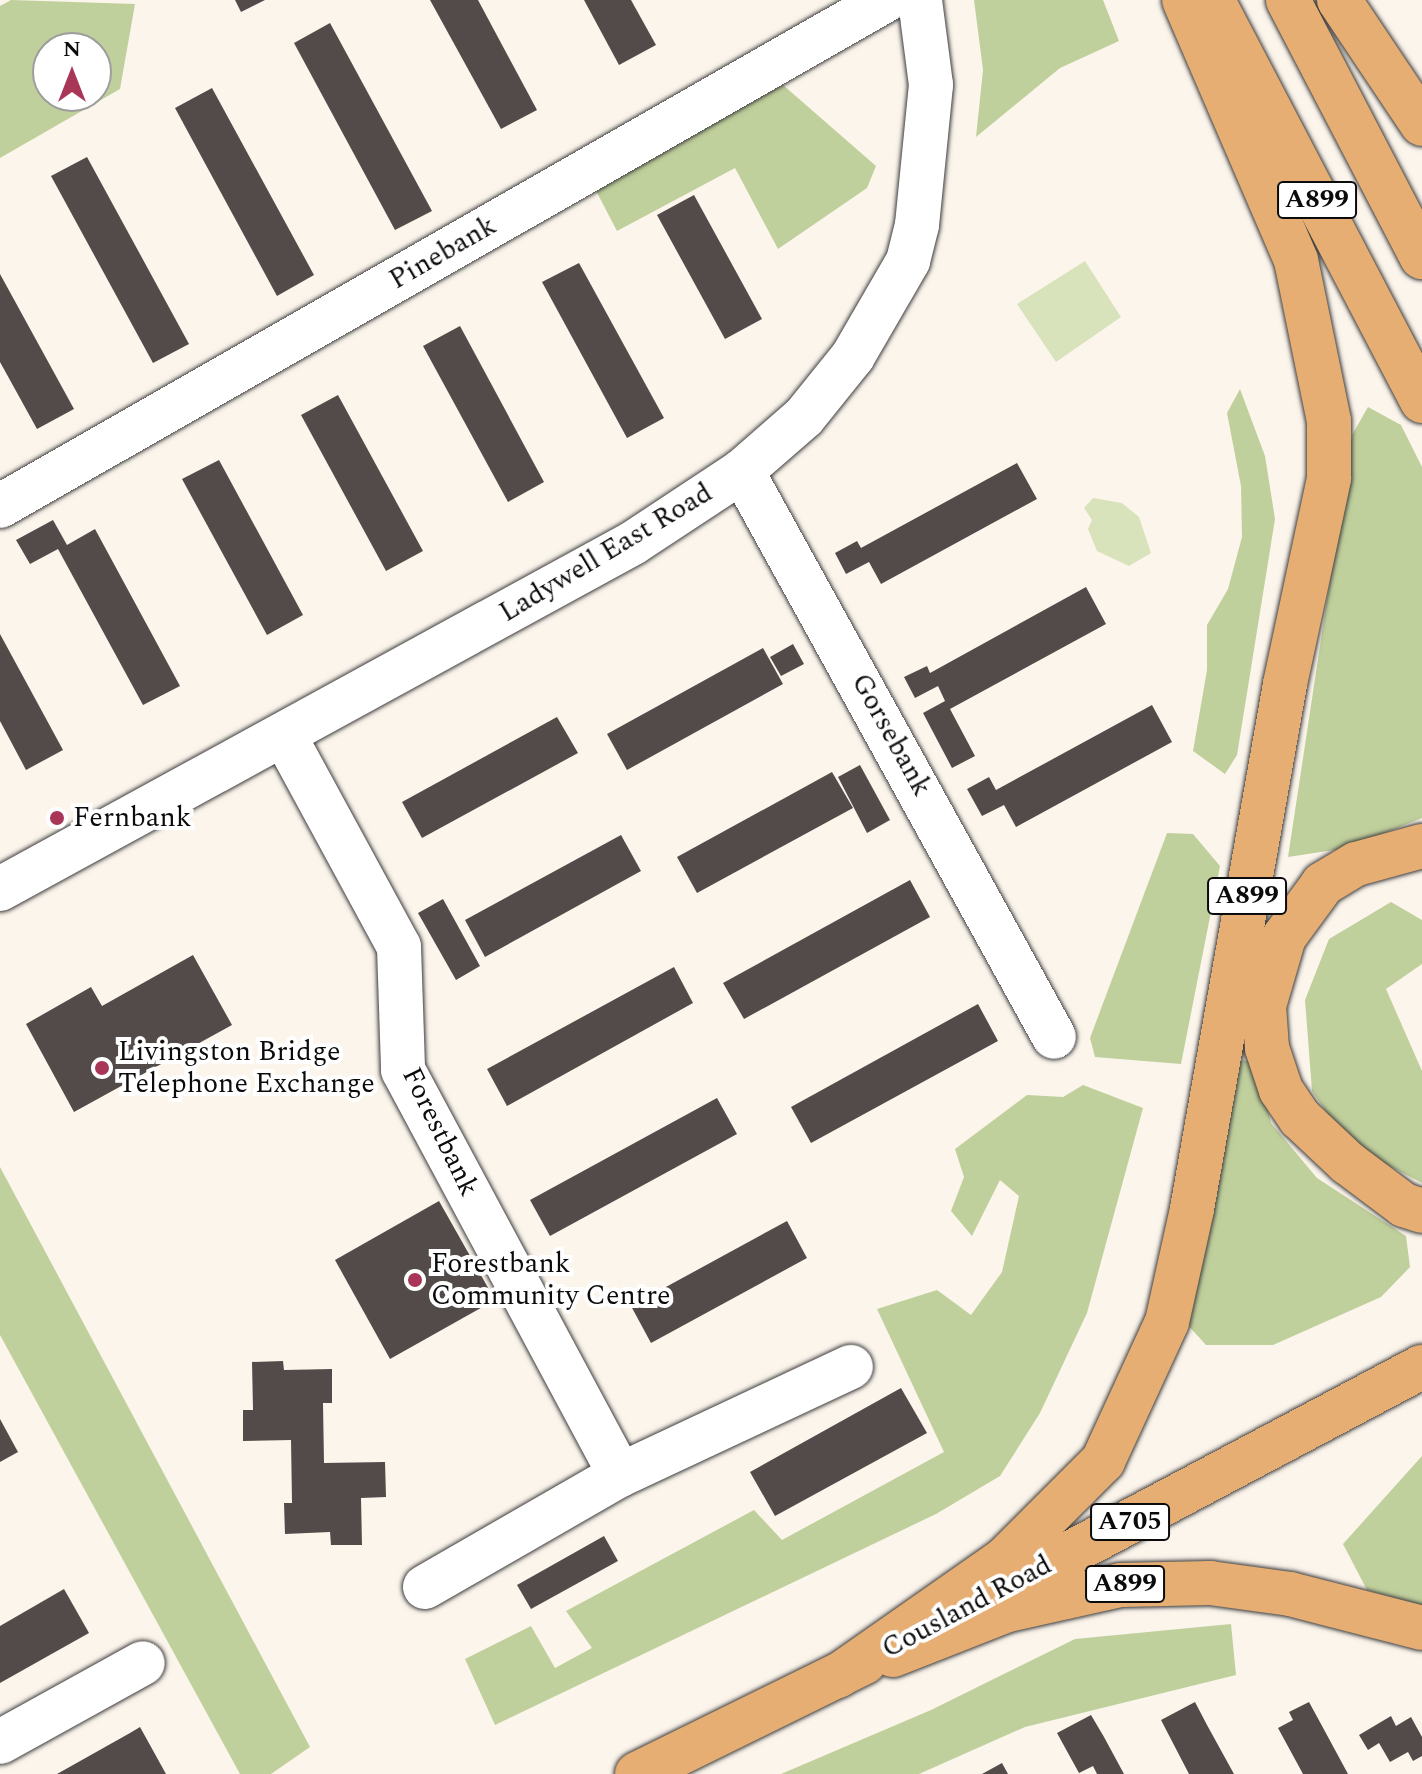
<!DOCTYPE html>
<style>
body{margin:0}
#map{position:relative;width:1422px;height:1774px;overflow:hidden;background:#fcf5ec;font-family:Spectral,serif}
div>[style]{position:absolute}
.green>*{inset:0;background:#d8e2bb}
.forest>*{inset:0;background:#c0d09c}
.building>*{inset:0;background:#524b49}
.roads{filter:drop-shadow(0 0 2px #3e3e3e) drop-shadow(0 0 2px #3e3e3e)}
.minor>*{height:44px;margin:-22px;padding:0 22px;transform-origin:22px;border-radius:22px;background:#fff}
.major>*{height:44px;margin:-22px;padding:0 22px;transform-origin:22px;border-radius:22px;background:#e6ae73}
.dots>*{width:22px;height:22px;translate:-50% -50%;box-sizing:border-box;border:4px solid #fff;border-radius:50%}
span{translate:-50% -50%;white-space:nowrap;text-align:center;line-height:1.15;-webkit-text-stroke:8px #fff;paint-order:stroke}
.shield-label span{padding:2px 6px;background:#fff;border:2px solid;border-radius:6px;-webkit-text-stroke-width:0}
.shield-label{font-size:26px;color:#0b0b0b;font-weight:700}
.street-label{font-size:28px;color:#0b0b0b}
.poi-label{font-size:28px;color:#0b0b0b}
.left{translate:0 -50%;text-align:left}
.north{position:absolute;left:32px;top:32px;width:80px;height:80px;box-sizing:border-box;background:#fff;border:2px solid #9d9d9d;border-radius:50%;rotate:0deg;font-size:22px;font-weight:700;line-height:32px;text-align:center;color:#0b0b0b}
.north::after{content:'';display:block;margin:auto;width:28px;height:36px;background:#a83757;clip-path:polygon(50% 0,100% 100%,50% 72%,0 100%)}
</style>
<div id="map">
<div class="green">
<i style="clip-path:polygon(1085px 261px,1121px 317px,1056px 362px,1017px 304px)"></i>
<i style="clip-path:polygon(1093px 498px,1122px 503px,1139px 517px,1151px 553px,1129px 566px,1097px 551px,1088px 529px,1092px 520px,1084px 508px)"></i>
</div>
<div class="forest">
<i style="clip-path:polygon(evenodd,11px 0,135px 4px,120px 89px,0 158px,0 6px,11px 0,48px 48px,96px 48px,96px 96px,48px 96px,48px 48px)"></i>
<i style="clip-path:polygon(974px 0,1103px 0,1119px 41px,1060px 68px,976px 137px,983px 70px)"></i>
<i style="clip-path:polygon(775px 78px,876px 166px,867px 188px,778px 249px,735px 168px,617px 231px,593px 185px)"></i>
<i style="clip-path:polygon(1240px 389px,1265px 456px,1275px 519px,1237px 755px,1225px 774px,1193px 751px,1207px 670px,1207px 625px,1228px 589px,1242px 537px,1241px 486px,1227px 413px)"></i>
<i style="clip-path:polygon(1368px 407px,1401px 425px,1422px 467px,1422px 818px,1347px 848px,1288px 857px,1352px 435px)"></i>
<i style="clip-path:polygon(1167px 833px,1193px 834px,1220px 866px,1181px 1064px,1095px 1057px,1090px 1038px)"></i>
<i style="clip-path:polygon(1391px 902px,1422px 920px,1422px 964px,1386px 989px,1422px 1071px,1422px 1183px,1349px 1145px,1312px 1091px,1305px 1000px,1329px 939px)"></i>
<i style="clip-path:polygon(1235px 1060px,1256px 1061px,1271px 1123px,1317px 1178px,1406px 1236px,1410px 1267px,1381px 1297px,1273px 1345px,1206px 1345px,1185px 1322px)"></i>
<i style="clip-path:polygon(1083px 1085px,1143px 1108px,1087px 1313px,1040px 1413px,1000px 1476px,936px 1514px,495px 1725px,465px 1659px,531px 1626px,555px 1668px,592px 1648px,566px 1611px,754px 1510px,782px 1540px,944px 1452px,877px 1309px,937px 1290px,971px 1315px,1002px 1272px,1019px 1196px,1000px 1180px,972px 1236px,951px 1211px,964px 1177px,955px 1149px,1027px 1095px,1063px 1097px)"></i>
<i style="clip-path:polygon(0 1167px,310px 1747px,271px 1774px,240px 1774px,0 1335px)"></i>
<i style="clip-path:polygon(1422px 1456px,1422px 1606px,1367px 1590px,1343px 1544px)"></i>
<i style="clip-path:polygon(1231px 1624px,1236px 1675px,1025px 1727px,919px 1774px,781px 1774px,931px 1710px,1075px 1639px)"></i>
</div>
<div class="building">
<i style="clip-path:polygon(235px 0,265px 0,241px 12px)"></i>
<i style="clip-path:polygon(430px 0,478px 0,537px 110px,501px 129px)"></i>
<i style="clip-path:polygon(584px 0,631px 0,656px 45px,619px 65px)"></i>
<i style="clip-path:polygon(330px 23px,432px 211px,395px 230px,294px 43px)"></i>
<i style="clip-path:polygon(212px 88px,314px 275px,277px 296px,175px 108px)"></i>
<i style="clip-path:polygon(87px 157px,189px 344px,153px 363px,51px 176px)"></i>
<i style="clip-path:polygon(694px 195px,762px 319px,725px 339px,657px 215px)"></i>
<i style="clip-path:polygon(579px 263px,664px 418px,627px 438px,542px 282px)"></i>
<i style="clip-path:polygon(0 274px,74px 409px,37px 429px,0 362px)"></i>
<i style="clip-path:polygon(460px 326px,544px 482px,508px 502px,423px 346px)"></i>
<i style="clip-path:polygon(338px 395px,423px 551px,386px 571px,301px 415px)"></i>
<i style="clip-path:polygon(219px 460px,303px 615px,267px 635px,182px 479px)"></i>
<i style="clip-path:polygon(1017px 463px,1037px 499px,881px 584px,869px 562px,846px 574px,835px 553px,857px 541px,861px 548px)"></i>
<i style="clip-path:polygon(53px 520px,67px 545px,95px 529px,180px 686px,143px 705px,58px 549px,30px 564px,16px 540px)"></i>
<i style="clip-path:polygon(1086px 587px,1106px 624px,950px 709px,975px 756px,952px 768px,923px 713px,945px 701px,938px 686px,915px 698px,904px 677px,927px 666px,930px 673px)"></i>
<i style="clip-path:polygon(0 634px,63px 750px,26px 770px,0 721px)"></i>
<i style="clip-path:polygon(793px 644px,804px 664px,781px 676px,770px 657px)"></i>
<i style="clip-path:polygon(763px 648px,783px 684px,627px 770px,607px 734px)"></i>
<i style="clip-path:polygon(1152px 705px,1172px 742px,1016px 827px,1004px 805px,982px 816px,967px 789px,989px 777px,996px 790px)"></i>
<i style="clip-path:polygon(557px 717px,578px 753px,422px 838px,402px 802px)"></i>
<i style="clip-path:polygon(860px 765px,890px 820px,867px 833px,838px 777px)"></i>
<i style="clip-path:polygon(832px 772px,853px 808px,697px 893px,677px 857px)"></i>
<i style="clip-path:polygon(621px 835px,641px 871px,485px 957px,465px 920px)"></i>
<i style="clip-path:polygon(910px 880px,930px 917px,744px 1019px,723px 983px)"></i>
<i style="clip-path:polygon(443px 899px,480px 966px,456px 980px,418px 913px)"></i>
<i style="clip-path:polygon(193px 955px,232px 1025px,74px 1112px,26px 1024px,91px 987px,102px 1006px)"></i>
<i style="clip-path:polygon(674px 967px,693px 1003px,507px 1106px,487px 1069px)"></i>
<i style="clip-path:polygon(978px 1004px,998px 1041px,811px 1143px,791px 1107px)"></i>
<i style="clip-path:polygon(717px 1098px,737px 1134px,550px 1236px,530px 1200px)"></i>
<i style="clip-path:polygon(439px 1201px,495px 1300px,390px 1359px,335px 1260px)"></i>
<i style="clip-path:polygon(787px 1221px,807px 1258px,651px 1343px,631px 1306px)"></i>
<i style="clip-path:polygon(283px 1361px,284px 1370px,332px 1369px,332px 1403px,323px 1403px,324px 1463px,385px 1462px,386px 1497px,361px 1498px,362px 1545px,331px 1545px,330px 1532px,285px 1534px,284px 1503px,292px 1503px,291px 1440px,243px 1441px,243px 1410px,253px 1410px,252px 1362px)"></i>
<i style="clip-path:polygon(901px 1388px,927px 1433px,775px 1516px,750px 1472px)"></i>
<i style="clip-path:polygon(0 1419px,18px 1452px,0 1462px)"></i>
<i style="clip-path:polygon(604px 1536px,618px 1561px,531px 1609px,517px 1585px)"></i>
<i style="clip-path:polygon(64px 1589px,89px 1633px,0 1683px,0 1626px)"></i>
<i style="clip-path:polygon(1195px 1702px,1207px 1725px,1234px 1774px,1189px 1774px,1161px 1720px)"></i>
<i style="clip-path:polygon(1309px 1702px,1321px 1724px,1348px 1774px,1303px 1774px,1278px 1728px,1293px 1720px,1289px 1712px)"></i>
<i style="clip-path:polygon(1091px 1715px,1104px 1737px,1124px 1774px,1097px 1774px,1093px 1766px,1079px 1773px,1057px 1733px)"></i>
<i style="clip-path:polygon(1391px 1716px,1396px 1726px,1411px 1717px,1422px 1737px,1422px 1756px,1413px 1761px,1408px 1752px,1390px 1762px,1379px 1743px,1368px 1750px,1359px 1735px)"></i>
<i style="clip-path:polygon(140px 1727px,166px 1774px,57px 1774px,130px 1733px)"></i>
<i style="clip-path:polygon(1002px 1763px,1008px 1774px,982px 1774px)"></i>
</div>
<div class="roads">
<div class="minor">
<i style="left:742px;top:471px;width:646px;rotate:61.13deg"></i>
<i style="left:0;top:506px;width:1020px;rotate:-29.73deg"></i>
<i style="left:284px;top:735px;width:241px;rotate:61.5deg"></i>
<i style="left:399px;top:947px;width:123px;rotate:88.1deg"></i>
<i style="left:403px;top:1070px;width:459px;rotate:61.8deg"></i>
<i style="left:0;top:889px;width:721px;rotate:-28.66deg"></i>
<i style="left:633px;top:543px;width:131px;rotate:-33.4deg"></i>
<i style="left:742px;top:471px;width:82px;rotate:-41.1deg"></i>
<i style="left:804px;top:417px;width:78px;rotate:-51.2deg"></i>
<i style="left:853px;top:356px;width:110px;rotate:-59.9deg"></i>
<i style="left:908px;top:261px;width:37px;rotate:-76deg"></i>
<i style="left:917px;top:225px;width:141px;rotate:-84.3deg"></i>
<i style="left:931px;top:85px;width:86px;rotate:-97.4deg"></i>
<i style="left:425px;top:1587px;width:225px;rotate:-29.9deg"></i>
<i style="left:620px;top:1475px;width:255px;rotate:-25.1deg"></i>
<i style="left:0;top:1742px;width:163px;rotate:-28.9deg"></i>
</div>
<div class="major">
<i style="left:1288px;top:0;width:290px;rotate:62.5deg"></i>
<i style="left:1339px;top:0;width:149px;rotate:56.2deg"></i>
<i style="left:1214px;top:3px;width:449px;rotate:62.4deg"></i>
<i style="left:1422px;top:846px;width:68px;rotate:164.7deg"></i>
<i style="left:1356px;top:864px;width:39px;rotate:149deg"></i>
<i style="left:1323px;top:884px;width:66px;rotate:126.3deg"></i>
<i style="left:1284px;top:937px;width:72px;rotate:106.2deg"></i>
<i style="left:1264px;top:1006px;width:42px;rotate:85.9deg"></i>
<i style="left:1267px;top:1048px;width:44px;rotate:71.6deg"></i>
<i style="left:1281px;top:1090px;width:34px;rotate:56deg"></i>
<i style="left:1300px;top:1118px;width:66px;rotate:43.2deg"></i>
<i style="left:1348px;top:1163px;width:70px;rotate:36.9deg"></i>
<i style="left:1404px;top:1205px;width:19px;rotate:18deg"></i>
<i style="left:989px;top:1596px;width:490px;rotate:-27.9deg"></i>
<i style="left:893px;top:1655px;width:123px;rotate:-21.4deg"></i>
<i style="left:1008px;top:1610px;width:116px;rotate:-12.5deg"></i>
<i style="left:1121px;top:1585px;width:89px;rotate:-1.3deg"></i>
<i style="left:1210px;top:1583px;width:81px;rotate:7.8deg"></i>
<i style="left:1290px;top:1594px;width:136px;rotate:14.4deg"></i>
<i style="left:838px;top:1676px;width:204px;rotate:-35deg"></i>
<i style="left:1005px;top:1559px;width:139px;rotate:-45deg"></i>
<i style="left:1103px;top:1461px;width:153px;rotate:-65.3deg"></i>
<i style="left:1167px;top:1322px;width:116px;rotate:-77.5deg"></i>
<i style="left:1192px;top:1209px;width:533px;rotate:-79.95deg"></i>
<i style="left:1285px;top:684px;width:211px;rotate:-77.9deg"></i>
<i style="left:1329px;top:478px;width:57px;rotate:-90deg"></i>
<i style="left:1329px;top:421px;width:164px;rotate:-101.6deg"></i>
<i style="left:1296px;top:260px;width:283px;rotate:-113.3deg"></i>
<i style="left:637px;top:1774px;width:254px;rotate:-26.2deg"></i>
</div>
</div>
<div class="dots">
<i style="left:57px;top:818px;background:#a83757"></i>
<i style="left:102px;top:1068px;background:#a83757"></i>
<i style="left:415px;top:1280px;background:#a83757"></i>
</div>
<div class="shield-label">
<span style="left:1317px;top:200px">A899</span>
<span style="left:1247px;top:896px">A899</span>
<span style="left:1130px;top:1522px">A705</span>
<span style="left:1125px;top:1584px">A899</span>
</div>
<div class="street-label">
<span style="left:443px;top:253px;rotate:-30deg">Pinebank</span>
<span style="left:606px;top:553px;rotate:-31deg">Ladywell East Road</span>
<span style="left:891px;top:735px;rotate:61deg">Gorsebank</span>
<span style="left:440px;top:1132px;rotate:64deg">Forestbank</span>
<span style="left:967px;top:1607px;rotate:-28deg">Cousland Road</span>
</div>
<div class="poi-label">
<span class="left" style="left:73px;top:818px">Fernbank</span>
<span class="left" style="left:118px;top:1068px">Livingston Bridge<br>Telephone Exchange</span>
<span class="left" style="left:431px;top:1280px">Forestbank<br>Community Centre</span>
</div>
<div class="north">N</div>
</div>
